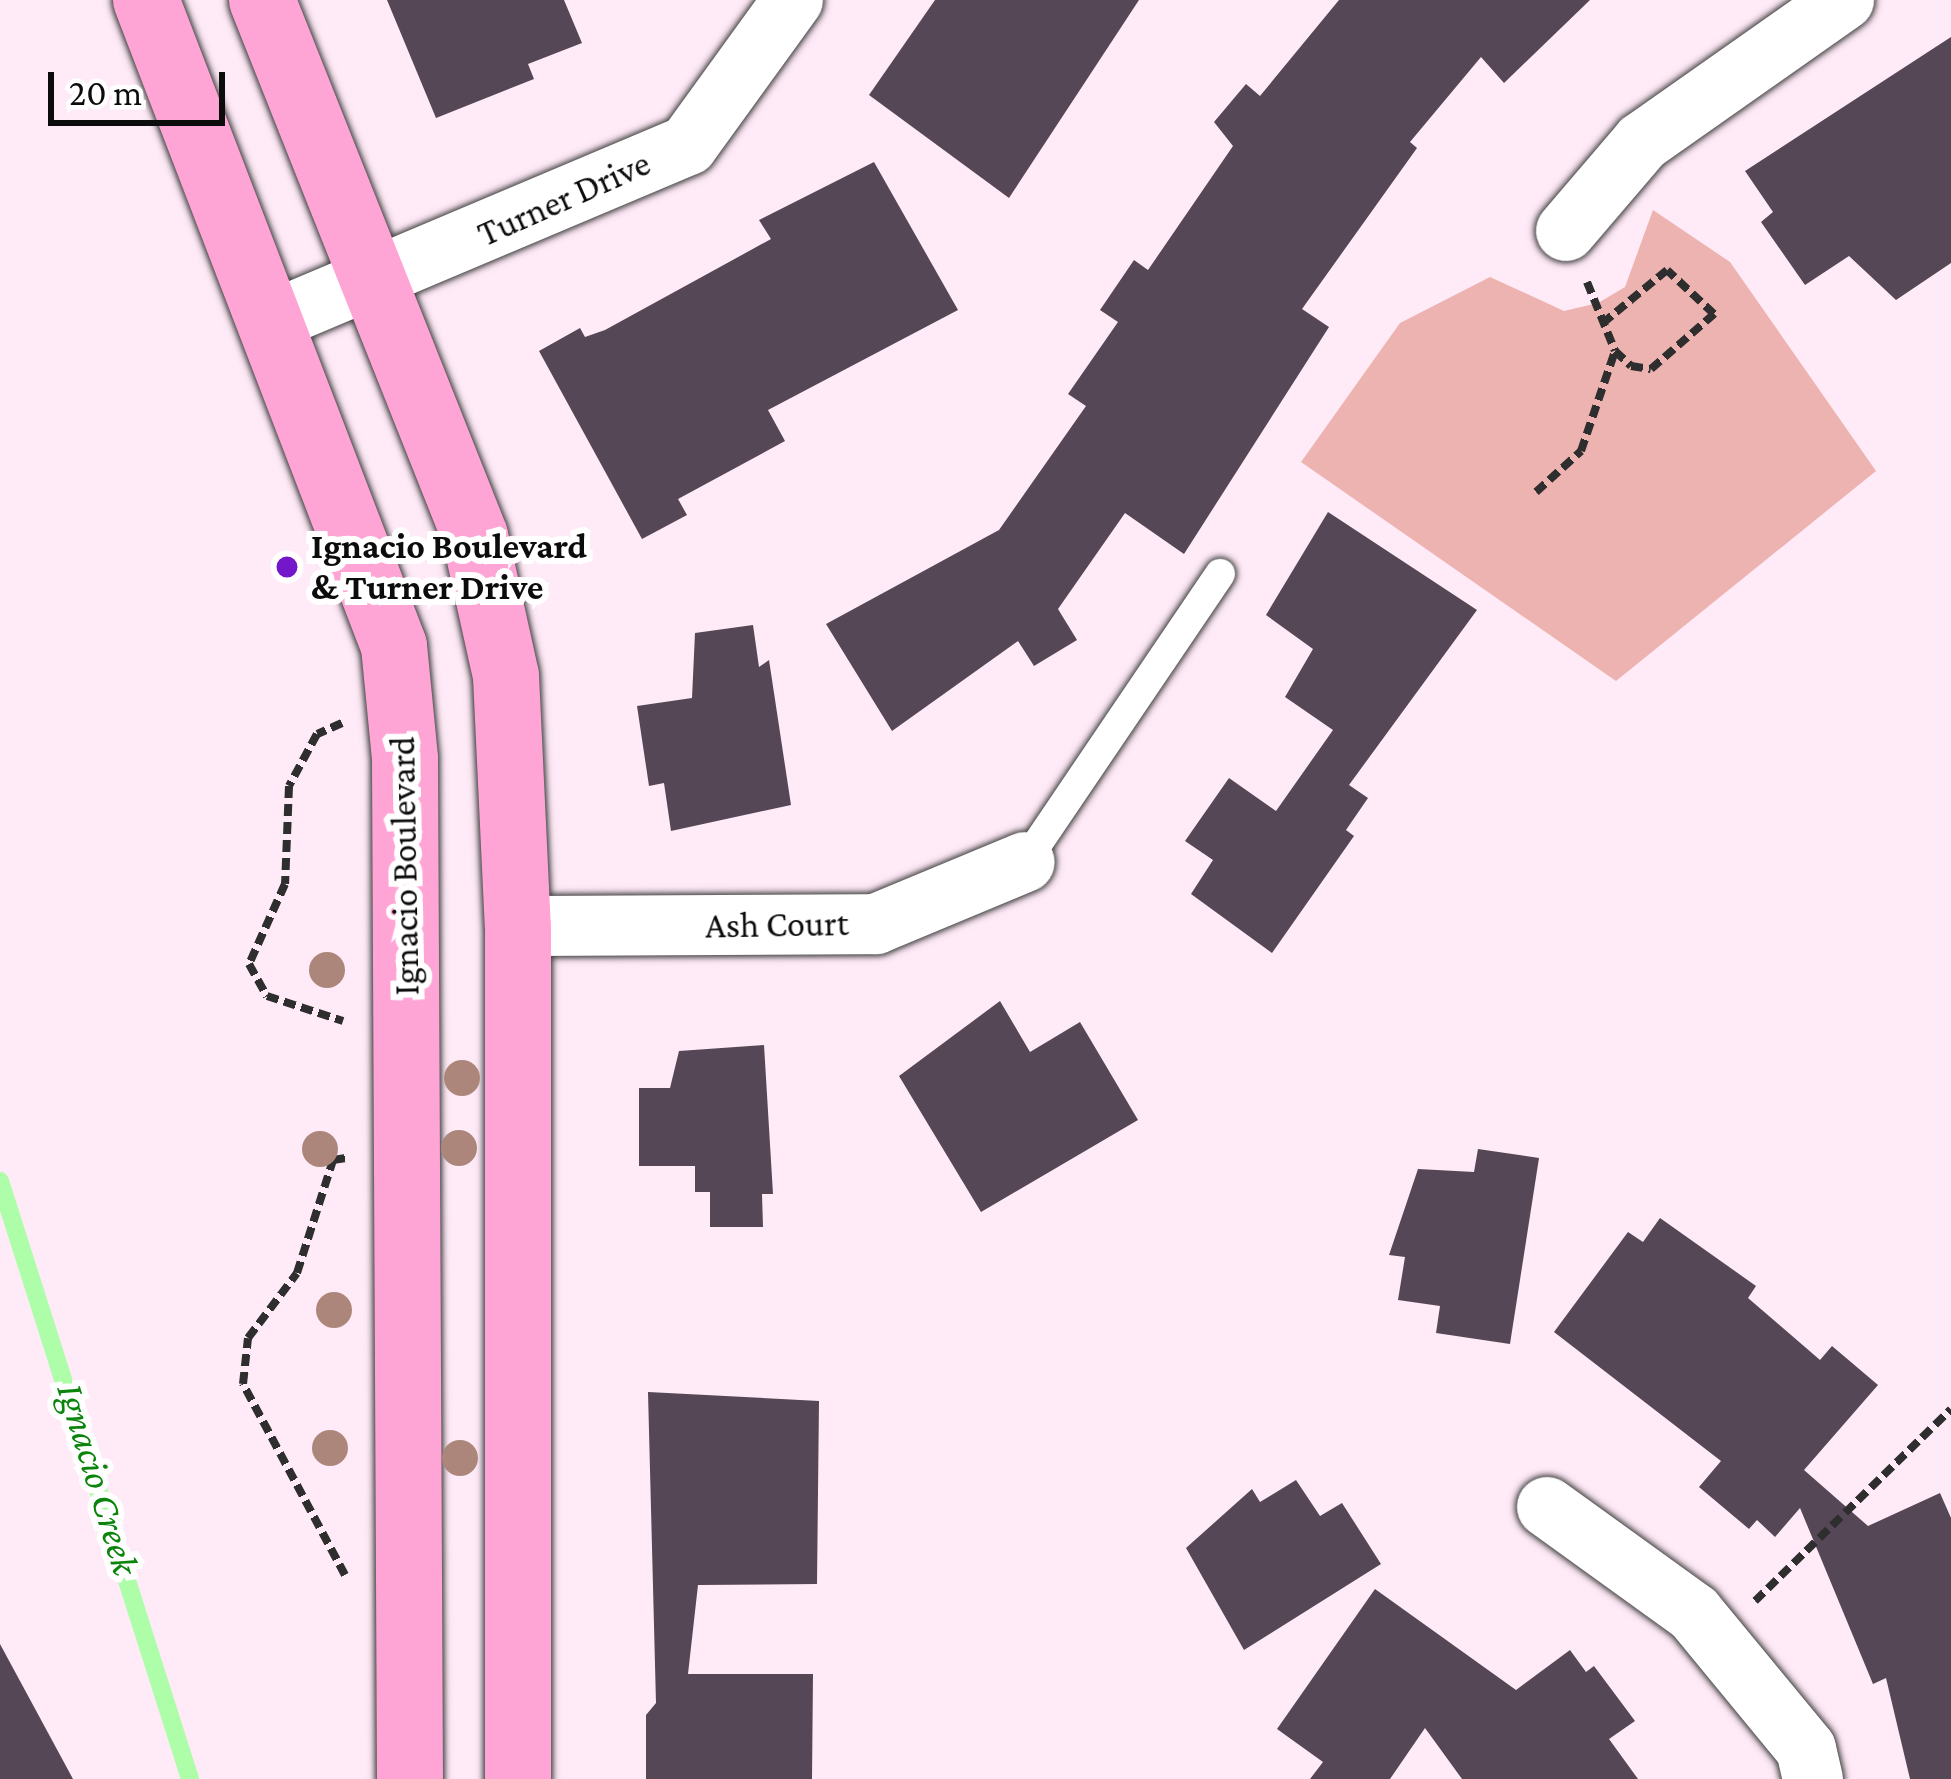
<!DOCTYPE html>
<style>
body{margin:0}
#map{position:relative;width:1951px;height:1779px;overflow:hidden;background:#ffeaf7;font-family:"Crimson Pro",serif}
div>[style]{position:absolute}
.green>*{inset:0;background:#edb3b0}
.stream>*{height:18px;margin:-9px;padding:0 9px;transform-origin:9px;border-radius:9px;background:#adfda9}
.building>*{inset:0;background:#554755}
.path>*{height:8px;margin-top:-4px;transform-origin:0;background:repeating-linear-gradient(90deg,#2e2e2e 0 12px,transparent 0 18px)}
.roads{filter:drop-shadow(0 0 3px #3f3f3f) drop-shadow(0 0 3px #3f3f3f)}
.lane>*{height:30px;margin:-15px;padding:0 15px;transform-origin:15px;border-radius:15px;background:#fff}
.street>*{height:60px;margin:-30px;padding:0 30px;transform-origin:30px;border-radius:30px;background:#fff}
.secondary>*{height:66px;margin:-33px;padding:0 33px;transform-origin:33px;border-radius:33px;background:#ffa5d6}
.trees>*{width:36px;height:36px;margin:-18px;border-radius:50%;background:#ac867b}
.dots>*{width:33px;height:33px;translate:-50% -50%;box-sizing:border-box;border:6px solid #fff;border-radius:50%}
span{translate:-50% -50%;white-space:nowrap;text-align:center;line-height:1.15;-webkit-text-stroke:12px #fff;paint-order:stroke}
.street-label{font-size:36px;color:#0c0c0c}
.poi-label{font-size:36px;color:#0c0c0c;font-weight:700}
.left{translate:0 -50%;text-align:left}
.water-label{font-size:39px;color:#0b840c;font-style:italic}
.scale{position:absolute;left:48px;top:72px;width:177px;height:54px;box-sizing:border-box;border:6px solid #0c0c0c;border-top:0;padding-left:15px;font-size:36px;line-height:42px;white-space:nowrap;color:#0c0c0c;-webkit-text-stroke:9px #fff;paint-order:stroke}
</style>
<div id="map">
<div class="green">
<i style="clip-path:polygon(1653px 210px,1730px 262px,1876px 471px,1616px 681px,1301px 462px,1400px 323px,1490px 277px,1564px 311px,1598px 303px,1625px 287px)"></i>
</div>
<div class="stream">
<i style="left:0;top:1181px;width:627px;rotate:72.37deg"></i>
</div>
<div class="building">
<i style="clip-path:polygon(387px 0,564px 0,582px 43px,528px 64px,534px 79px,436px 118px)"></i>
<i style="clip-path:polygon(935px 0,1139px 0,1009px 198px,869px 95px)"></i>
<i style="clip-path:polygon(1339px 0,1590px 0,1504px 83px,1481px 57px,1410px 142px,1417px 148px,1302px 309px,1329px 327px,1184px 554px,1125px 513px,1058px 609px,1077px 640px,1034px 666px,1018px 641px,892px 731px,826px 624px,999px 530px,1086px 406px,1068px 394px,1118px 322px,1100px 310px,1134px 260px,1148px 270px,1233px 146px,1214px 122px,1246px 84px,1260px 96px)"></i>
<i style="clip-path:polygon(1951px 37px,1951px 263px,1896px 300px,1849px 256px,1805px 285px,1761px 222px,1773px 212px,1745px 171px)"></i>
<i style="clip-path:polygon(874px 162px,958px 310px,768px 410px,785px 441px,678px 499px,687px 515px,642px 539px,539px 351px,580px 328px,585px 337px,605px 330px,771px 239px,759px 220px)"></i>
<i style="clip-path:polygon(1328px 512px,1477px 610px,1349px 785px,1368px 798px,1346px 830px,1354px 836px,1272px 953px,1191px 894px,1213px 860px,1185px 841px,1229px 778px,1276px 811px,1333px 730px,1285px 697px,1313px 649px,1266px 615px)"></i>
<i style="clip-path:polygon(753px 625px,759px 667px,769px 660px,791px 805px,671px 831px,664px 783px,649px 786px,637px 706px,692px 698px,695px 633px)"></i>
<i style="clip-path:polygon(1000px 1001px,1030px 1052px,1080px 1022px,1138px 1120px,981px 1212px,899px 1076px)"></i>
<i style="clip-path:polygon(764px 1045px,773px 1194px,762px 1194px,763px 1227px,710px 1227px,710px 1192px,695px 1192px,695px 1166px,639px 1166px,639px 1088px,670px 1088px,679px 1051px)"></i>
<i style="clip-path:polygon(1478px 1149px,1539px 1158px,1510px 1344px,1436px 1333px,1440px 1306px,1398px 1300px,1405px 1257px,1389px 1255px,1418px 1169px,1474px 1172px)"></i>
<i style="clip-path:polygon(1660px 1218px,1756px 1286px,1748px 1298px,1820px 1360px,1832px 1346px,1878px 1385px,1804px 1470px,1868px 1526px,1940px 1493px,1951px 1518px,1951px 1779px,1910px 1779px,1886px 1678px,1873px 1684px,1800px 1508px,1775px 1537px,1757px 1520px,1749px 1529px,1699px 1487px,1721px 1461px,1554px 1332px,1628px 1232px,1643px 1242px)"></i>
<i style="clip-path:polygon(648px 1392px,819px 1401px,817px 1584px,698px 1585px,688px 1674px,813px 1674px,812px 1779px,646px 1779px,646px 1715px,656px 1703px)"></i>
<i style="clip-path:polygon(1296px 1480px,1320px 1516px,1342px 1503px,1381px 1564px,1244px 1650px,1186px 1548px,1252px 1489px,1260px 1502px)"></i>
<i style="clip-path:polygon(1375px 1589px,1516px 1690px,1570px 1650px,1586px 1672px,1594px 1666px,1635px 1721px,1609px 1739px,1638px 1779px,1462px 1779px,1425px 1728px,1390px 1779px,1310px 1779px,1323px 1762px,1277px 1729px)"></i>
<i style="clip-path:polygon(0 1644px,73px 1779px,0 1779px)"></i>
</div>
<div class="path">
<i style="left:1587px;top:282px;width:74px;rotate:67.9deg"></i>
<i style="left:1615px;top:351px;width:22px;rotate:43deg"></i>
<i style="left:1631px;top:366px;width:20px;rotate:9deg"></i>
<i style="left:1651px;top:369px;width:84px;rotate:-41.1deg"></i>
<i style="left:1714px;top:314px;width:64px;rotate:-136.9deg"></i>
<i style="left:1667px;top:270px;width:83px;rotate:140.4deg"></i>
<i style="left:1536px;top:492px;width:61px;rotate:-42.3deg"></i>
<i style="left:1581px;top:451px;width:106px;rotate:-71.2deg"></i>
<i style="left:342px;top:723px;width:27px;rotate:156deg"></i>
<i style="left:317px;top:734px;width:59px;rotate:118.3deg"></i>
<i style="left:289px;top:786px;width:98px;rotate:92.3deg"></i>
<i style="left:285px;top:884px;width:88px;rotate:114.2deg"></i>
<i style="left:249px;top:964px;width:37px;rotate:61deg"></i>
<i style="left:267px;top:996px;width:80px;rotate:18.2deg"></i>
<i style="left:345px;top:1575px;width:217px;rotate:-118.1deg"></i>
<i style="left:243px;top:1384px;width:46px;rotate:-83.8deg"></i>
<i style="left:248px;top:1338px;width:81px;rotate:-53deg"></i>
<i style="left:297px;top:1273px;width:119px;rotate:-72.3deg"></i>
<i style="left:333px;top:1160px;width:13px;rotate:-9deg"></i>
<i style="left:1755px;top:1601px;width:274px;rotate:-44.4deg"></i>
</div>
<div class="roads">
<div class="lane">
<i style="left:1025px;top:862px;width:348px;rotate:-55.9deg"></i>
</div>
<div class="street">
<i style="left:1566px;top:231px;width:117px;rotate:-49.5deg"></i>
<i style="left:1642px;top:142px;width:247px;rotate:-35.1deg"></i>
<i style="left:274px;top:320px;width:449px;rotate:-22.9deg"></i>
<i style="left:688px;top:145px;width:179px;rotate:-54.1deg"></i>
<i style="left:518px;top:926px;width:358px;rotate:-0.3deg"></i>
<i style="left:876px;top:924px;width:161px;rotate:-22.6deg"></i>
<i style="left:1547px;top:1507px;width:181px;rotate:35.8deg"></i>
<i style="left:1694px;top:1613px;width:176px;rotate:50.5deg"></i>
<i style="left:1806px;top:1749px;width:31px;rotate:77deg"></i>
</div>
<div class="secondary">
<i style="left:146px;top:0;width:692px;rotate:69deg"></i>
<i style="left:394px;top:646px;width:114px;rotate:84.4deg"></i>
<i style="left:405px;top:759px;width:1020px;rotate:89.72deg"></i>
<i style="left:262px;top:0;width:577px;rotate:68.33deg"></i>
<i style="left:475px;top:536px;width:143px;rotate:77.5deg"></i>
<i style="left:506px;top:676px;width:250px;rotate:87.3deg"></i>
<i style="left:518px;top:926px;width:853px;rotate:90deg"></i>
</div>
</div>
<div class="trees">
<i style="left:327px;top:970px"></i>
<i style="left:462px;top:1078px"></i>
<i style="left:459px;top:1148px"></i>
<i style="left:320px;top:1149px"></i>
<i style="left:334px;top:1310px"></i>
<i style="left:330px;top:1448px"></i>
<i style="left:460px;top:1458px"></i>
</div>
<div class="dots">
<i style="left:287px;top:567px;background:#7416c9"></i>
</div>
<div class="street-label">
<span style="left:564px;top:199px;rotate:-24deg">Turner Drive</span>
<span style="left:405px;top:866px;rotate:-91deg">Ignacio Boulevard</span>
<span style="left:777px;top:925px;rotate:-1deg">Ash Court</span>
</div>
<div class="poi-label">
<span class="left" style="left:311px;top:567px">Ignacio Boulevard<br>&amp; Turner Drive</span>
</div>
<div class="water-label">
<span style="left:98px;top:1479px;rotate:73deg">Ignacio Creek</span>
</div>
<div class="scale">20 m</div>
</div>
